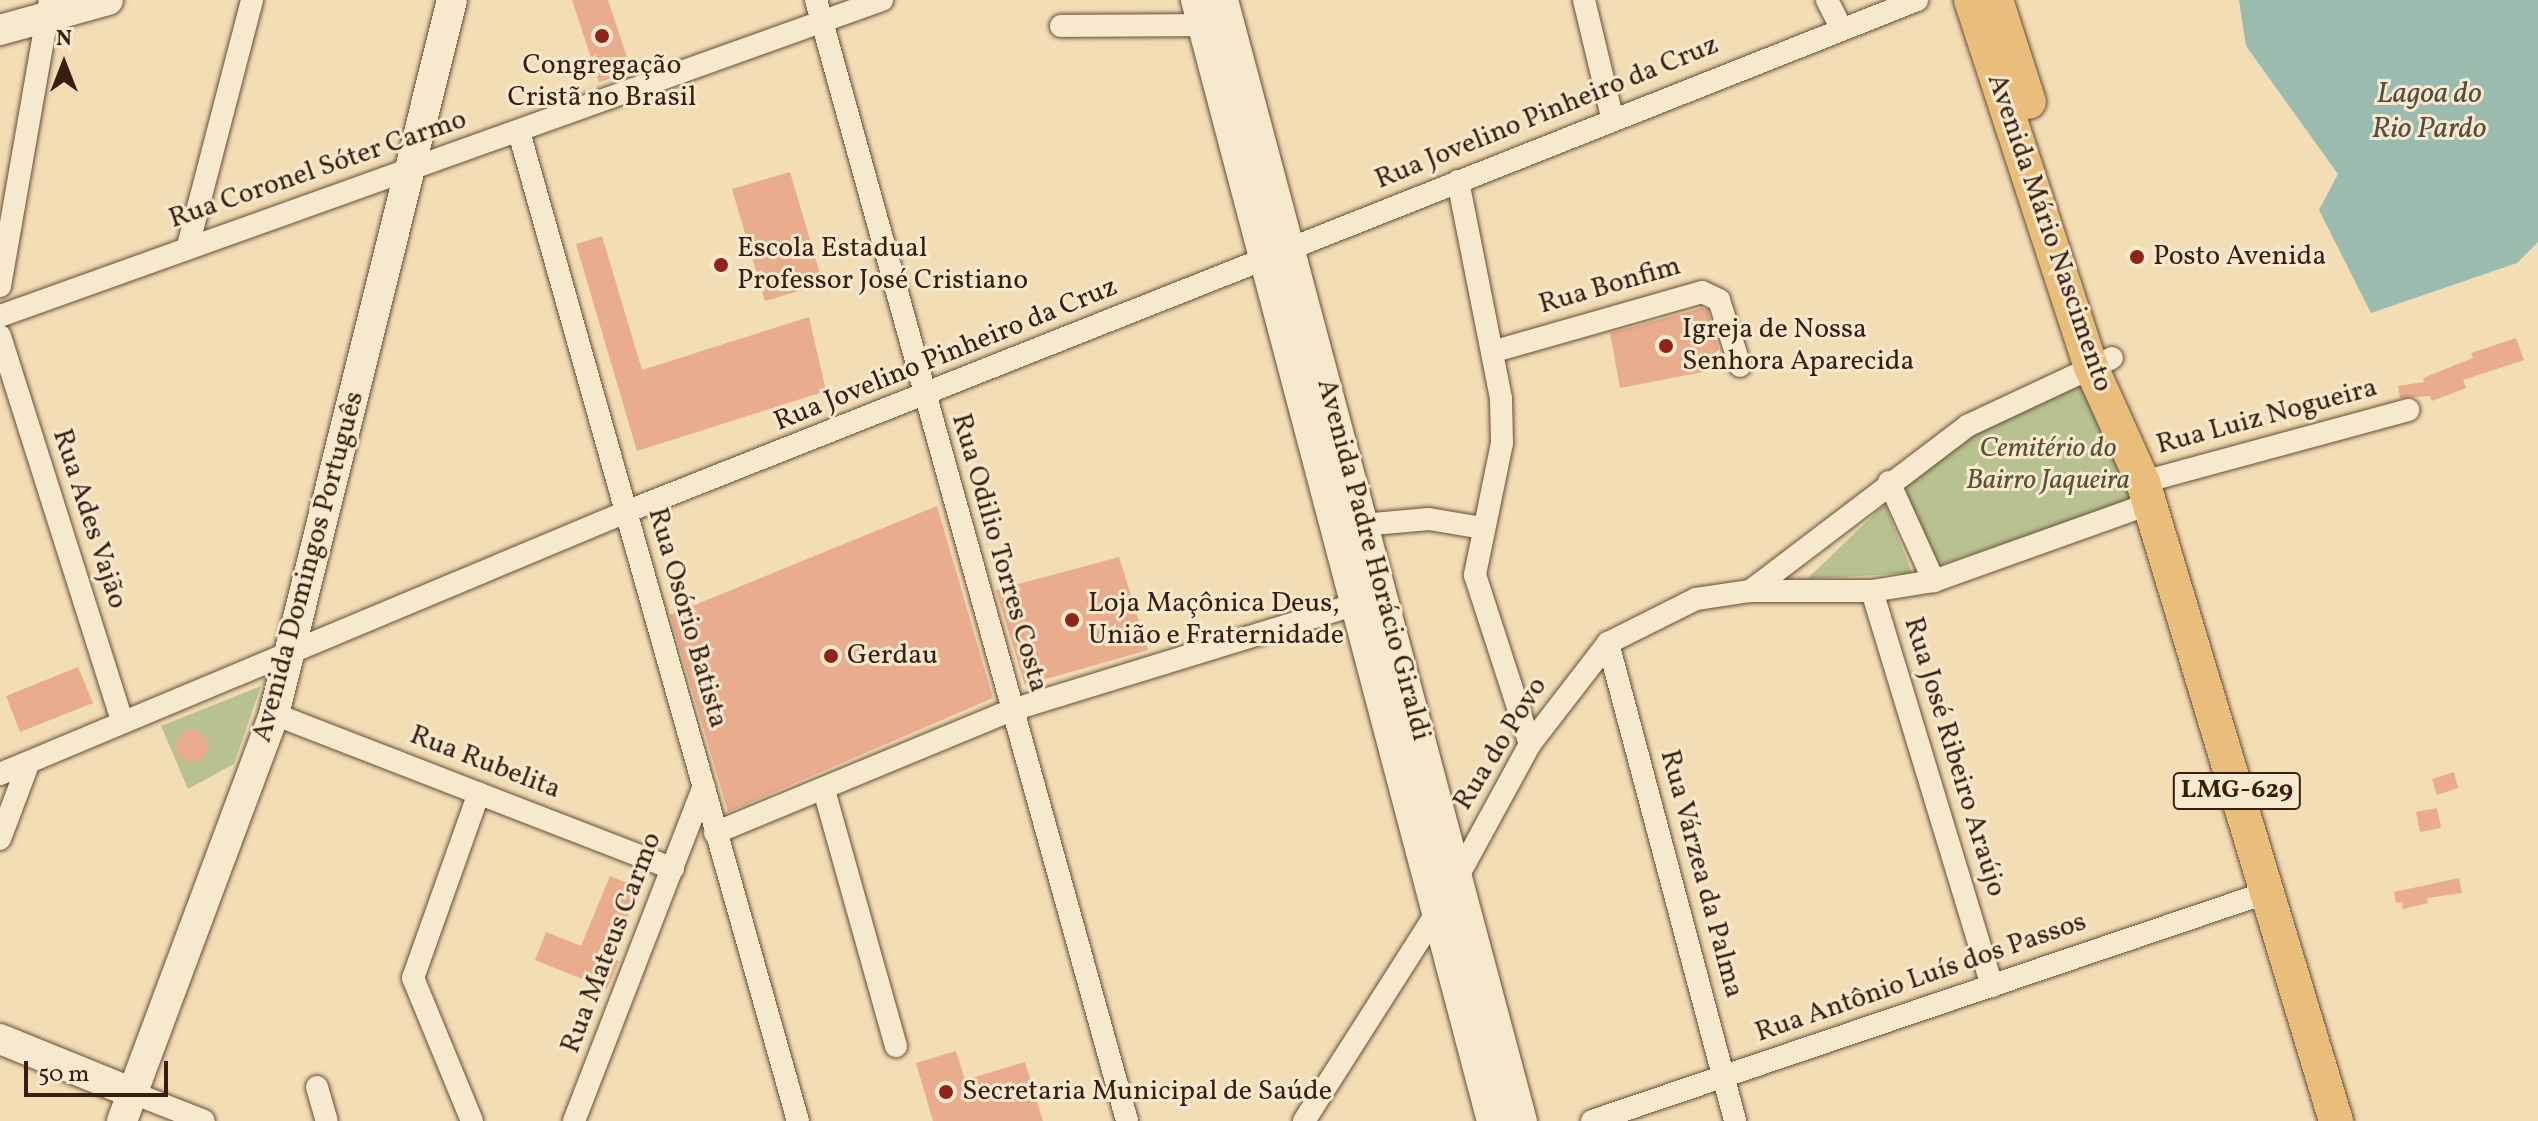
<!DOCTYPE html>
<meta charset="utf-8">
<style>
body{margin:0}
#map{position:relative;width:2538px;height:1121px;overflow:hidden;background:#f2ddb4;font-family:Vollkorn,serif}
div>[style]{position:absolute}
.green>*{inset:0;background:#b7c290}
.water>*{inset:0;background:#9bbbaf}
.building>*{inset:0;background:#e9ac8c}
.round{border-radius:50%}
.roads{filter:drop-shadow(0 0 2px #664d3a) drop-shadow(0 0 2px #664d3a)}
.street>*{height:22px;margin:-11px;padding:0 11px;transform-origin:11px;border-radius:11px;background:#f7e9ce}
.secondary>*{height:30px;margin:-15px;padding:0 15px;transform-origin:15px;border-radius:15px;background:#f7e9ce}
.primary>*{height:34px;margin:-17px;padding:0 17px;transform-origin:17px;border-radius:17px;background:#e9be7a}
.dots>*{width:22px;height:22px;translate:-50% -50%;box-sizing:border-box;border:4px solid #f7e9ce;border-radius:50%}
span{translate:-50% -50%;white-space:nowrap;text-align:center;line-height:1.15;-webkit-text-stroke:6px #f7e9ce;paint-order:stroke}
.shield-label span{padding:2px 6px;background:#f7e9ce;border:2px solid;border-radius:6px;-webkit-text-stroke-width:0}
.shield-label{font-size:26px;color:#381d11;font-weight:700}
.poi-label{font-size:28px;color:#381d11}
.left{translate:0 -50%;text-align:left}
.street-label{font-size:28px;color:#381d11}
.park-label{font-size:28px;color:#5e4f37;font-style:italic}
.water-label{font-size:30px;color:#564c40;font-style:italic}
.north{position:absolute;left:24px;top:24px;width:80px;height:80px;-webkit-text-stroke:6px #f7e9ce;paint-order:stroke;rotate:0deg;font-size:22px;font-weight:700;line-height:32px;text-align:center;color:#381d11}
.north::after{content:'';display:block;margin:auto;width:28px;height:36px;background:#381d11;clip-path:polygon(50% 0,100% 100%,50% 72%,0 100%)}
.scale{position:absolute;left:24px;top:1061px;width:144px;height:36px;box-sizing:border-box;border:4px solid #381d11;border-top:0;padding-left:10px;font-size:24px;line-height:28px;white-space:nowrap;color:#381d11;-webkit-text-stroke:6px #f7e9ce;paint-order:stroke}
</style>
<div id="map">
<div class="green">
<i style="clip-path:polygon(2082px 382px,2132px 500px,1937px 566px,1904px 488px,1939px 451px)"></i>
<i style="clip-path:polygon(1885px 504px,1912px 573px,1807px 579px)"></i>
<i style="clip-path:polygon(261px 686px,234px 764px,188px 789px,161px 726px)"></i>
</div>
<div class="water">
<i style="clip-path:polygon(2239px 0,2538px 0,2538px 242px,2517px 263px,2371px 313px,2319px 210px,2338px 174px,2246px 46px)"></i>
</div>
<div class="building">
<i style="clip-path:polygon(572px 0,608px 0,632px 72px,599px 82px)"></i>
<i style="clip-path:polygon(790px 172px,823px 284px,765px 301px,732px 189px)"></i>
<i style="clip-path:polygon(602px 236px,642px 370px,809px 317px,826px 391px,637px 451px,576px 244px)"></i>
<i style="clip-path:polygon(1702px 308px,1708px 310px,1724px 368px,1620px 388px,1610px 333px)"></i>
<i style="clip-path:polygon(2516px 338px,2524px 360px,2463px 380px,2466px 388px,2432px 401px,2430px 396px,2400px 398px,2398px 386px,2424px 382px,2423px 378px,2473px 358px,2471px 353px)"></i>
<i style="clip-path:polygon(937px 506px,993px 698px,728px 812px,670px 615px)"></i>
<i style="clip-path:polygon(1119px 557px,1148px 650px,1025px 685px,996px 590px)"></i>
<i style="clip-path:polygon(78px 667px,93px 703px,20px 732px,6px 696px)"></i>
<i class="round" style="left:176px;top:730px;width:32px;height:32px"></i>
<i style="clip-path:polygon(2454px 772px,2458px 788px,2437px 795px,2432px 779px)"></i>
<i style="clip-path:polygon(2437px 808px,2441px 828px,2420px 832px,2416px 812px)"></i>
<i style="clip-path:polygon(610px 876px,639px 888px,611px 958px,619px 961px,607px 989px,535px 960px,546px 932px,581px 946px)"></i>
<i style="clip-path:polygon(2459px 878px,2462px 893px,2427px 898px,2428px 903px,2403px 909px,2402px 902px,2396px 903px,2394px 892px)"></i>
<i style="clip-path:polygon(956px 1051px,965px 1080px,1025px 1062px,1043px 1121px,933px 1121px,916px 1063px)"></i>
</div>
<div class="roads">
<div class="street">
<i style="left:816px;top:0;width:1163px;rotate:74.49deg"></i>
<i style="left:1584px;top:0;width:120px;rotate:76.5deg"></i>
<i style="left:1827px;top:0;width:31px;rotate:63deg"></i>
<i style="left:1061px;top:26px;width:142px;rotate:-0.4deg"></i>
<i style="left:519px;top:132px;width:1028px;rotate:74.25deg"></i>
<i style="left:1458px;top:181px;width:222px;rotate:78.8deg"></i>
<i style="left:1501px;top:399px;width:44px;rotate:88.7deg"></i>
<i style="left:1502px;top:443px;width:135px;rotate:101.6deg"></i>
<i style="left:1475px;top:575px;width:178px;rotate:72deg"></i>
<i style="left:188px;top:246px;width:254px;rotate:-75.4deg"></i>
<i style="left:0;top:286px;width:290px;rotate:-80.1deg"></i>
<i style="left:0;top:316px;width:937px;rotate:-19.71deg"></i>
<i style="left:0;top:336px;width:404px;rotate:72.4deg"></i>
<i style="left:1495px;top:351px;width:215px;rotate:-15.9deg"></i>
<i style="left:1702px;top:292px;width:19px;rotate:25deg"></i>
<i style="left:1719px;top:300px;width:69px;rotate:72.3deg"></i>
<i style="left:1889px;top:482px;width:109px;rotate:65.6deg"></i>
<i style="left:2143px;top:482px;width:275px;rotate:-15.2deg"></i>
<i style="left:1362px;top:525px;width:67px;rotate:-5.1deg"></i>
<i style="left:1429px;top:519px;width:54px;rotate:9.6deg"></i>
<i style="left:1750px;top:591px;width:122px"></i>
<i style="left:1872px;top:591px;width:63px;rotate:-9.2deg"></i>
<i style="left:1934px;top:581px;width:228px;rotate:-19.7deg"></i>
<i style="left:1872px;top:591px;width:413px;rotate:73.1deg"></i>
<i style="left:1608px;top:643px;width:495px;rotate:75.1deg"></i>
<i style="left:274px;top:714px;width:428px;rotate:21.2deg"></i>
<i style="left:0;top:774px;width:679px;rotate:-22.71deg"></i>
<i style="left:626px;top:512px;width:1389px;rotate:-21.63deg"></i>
<i style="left:824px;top:790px;width:266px;rotate:74.3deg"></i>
<i style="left:715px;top:833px;width:321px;rotate:-22.5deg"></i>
<i style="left:1012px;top:710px;width:358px;rotate:-17.1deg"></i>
<i style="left:0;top:839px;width:82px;rotate:-69.4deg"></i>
<i style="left:1457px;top:878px;width:153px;rotate:-61.4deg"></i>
<i style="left:1530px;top:744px;width:128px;rotate:-52.3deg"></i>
<i style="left:1608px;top:643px;width:98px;rotate:-26.6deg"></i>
<i style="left:1696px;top:599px;width:55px;rotate:-8.4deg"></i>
<i style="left:1750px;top:591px;width:273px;rotate:-37.2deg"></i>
<i style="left:1967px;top:426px;width:160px;rotate:-25.1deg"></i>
<i style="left:317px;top:1087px;width:35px;rotate:74deg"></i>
<i style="left:133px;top:1093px;width:76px;rotate:21.5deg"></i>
<i style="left:472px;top:1121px;width:155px;rotate:-112.4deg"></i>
<i style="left:413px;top:978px;width:196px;rotate:-70.4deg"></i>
<i style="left:574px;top:1121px;width:359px;rotate:-68.8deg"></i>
<i style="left:1304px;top:1121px;width:242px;rotate:-57.5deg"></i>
<i style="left:1592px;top:1121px;width:714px;rotate:-18.71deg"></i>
</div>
<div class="secondary">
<i style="left:1196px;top:0;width:1159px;rotate:75.21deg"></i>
<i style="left:1223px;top:0;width:1160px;rotate:75.07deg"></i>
<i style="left:0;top:30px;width:112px;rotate:-15.5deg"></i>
<i style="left:0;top:1039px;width:144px;rotate:22.1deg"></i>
<i style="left:122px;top:1121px;width:434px;rotate:-69.5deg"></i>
<i style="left:274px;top:714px;width:736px;rotate:-76deg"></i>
</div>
<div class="primary">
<i style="left:1971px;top:0;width:386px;rotate:71.9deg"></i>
<i style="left:2091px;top:367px;width:126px;rotate:65.7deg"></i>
<i style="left:2143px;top:482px;width:668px;rotate:73.19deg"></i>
<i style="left:1996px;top:0;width:107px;rotate:72.1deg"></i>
</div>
</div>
<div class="dots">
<i style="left:602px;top:36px;background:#8f2418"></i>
<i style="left:2137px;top:257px;background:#8f2418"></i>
<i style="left:721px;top:265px;background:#8f2418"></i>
<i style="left:1666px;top:346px;background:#8f2418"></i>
<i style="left:1072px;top:620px;background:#8f2418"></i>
<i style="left:831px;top:656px;background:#8f2418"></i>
<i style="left:946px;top:1092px;background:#8f2418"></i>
</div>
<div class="shield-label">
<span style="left:2237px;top:791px">LMG-629</span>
</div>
<div class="poi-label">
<span style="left:602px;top:82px">Congregação<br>Cristã no Brasil</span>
<span class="left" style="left:737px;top:265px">Escola Estadual<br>Professor José Cristiano</span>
<span class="left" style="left:2153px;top:257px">Posto Avenida</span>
<span class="left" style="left:1682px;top:346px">Igreja de Nossa<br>Senhora Aparecida</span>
<span class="left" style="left:1088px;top:620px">Loja Maçônica Deus,<br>União e Fraternidade</span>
<span class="left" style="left:847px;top:656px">Gerdau</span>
<span class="left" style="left:962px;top:1092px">Secretaria Municipal de Saúde</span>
</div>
<div class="street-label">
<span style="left:1547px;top:113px;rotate:-22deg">Rua Jovelino Pinheiro da Cruz</span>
<span style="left:318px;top:170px;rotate:-19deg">Rua Coronel Sóter Carmo</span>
<span style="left:2049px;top:233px;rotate:71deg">Avenida Mário Nascimento</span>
<span style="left:1610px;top:286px;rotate:-16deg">Rua Bonfim</span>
<span style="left:946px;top:355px;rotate:-22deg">Rua Jovelino Pinheiro da Cruz</span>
<span style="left:2267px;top:417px;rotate:-15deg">Rua Luiz Nogueira</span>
<span style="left:89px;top:519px;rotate:72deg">Rua Ades Vajão</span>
<span style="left:999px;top:553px;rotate:74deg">Rua Odilio Torres Costa</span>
<span style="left:1373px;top:560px;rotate:75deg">Avenida Padre Horácio Giraldi</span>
<span style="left:309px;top:567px;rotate:-75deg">Avenida Domingos Português</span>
<span style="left:687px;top:618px;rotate:74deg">Rua Osório Batista</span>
<span style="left:1501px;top:744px;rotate:-58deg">Rua do Povo</span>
<span style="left:1954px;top:757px;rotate:73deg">Rua José Ribeiro Araújo</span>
<span style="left:485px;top:763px;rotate:21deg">Rua Rubelita</span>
<span style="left:1701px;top:874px;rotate:75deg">Rua Várzea da Palma</span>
<span style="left:612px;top:943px;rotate:-69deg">Rua Mateus Carmo</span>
<span style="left:1921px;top:978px;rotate:-19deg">Rua Antônio Luís dos Passos</span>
</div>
<div class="park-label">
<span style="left:2048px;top:465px">Cemitério do<br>Bairro Jaqueira</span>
</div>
<div class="water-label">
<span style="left:2429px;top:111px">Lagoa do<br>Rio Pardo</span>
</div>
<div class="north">N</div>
<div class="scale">50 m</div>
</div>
